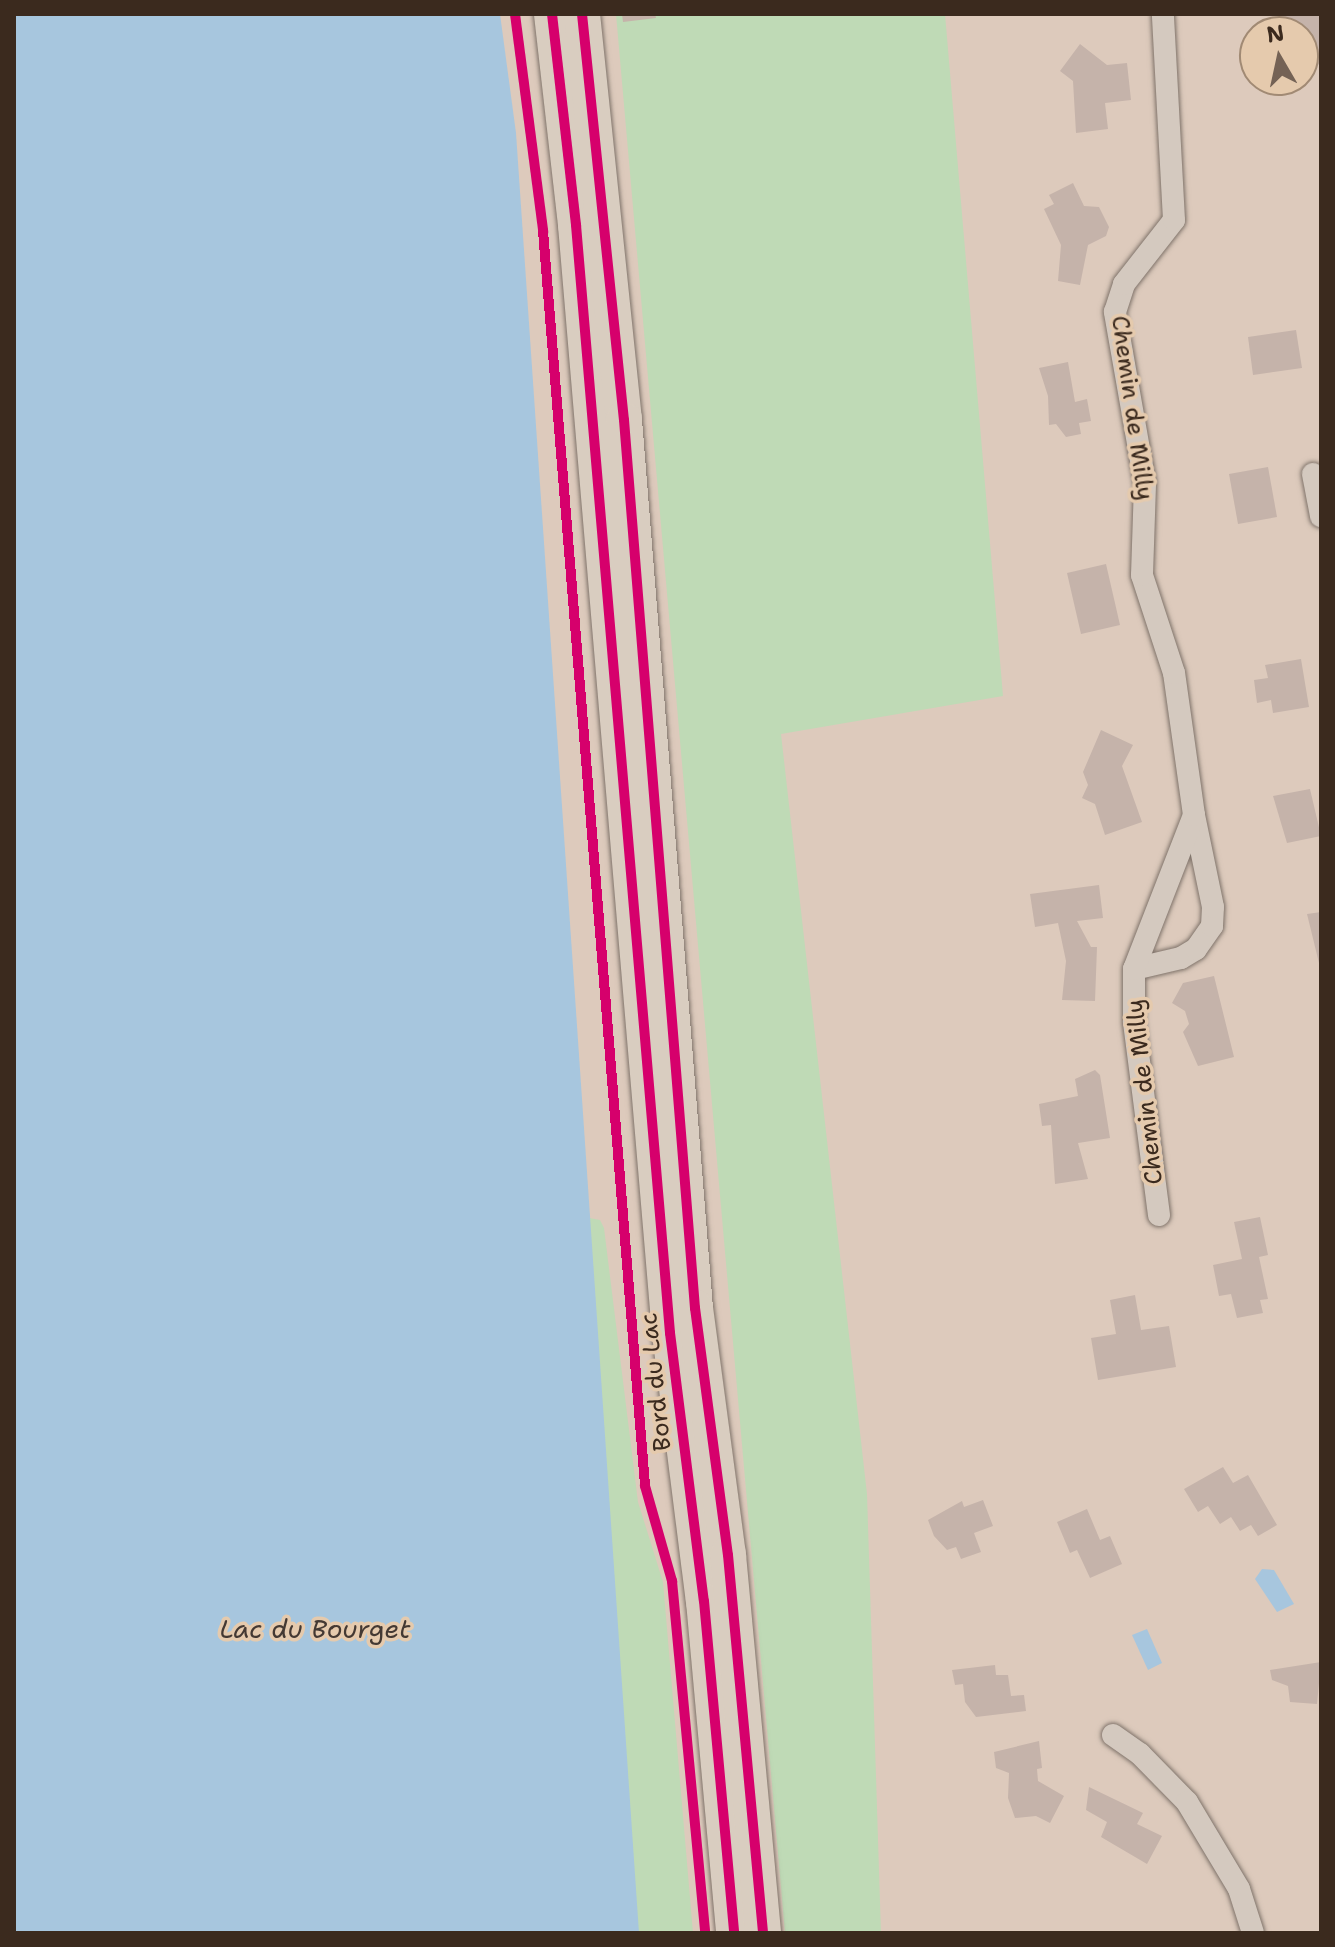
<!DOCTYPE html>
<style>
body{margin:0}
#map{position:relative;width:1335px;height:1947px;overflow:hidden;background:#ddcabc;font-family:"Shantell Sans",sans-serif}
div>[style]{position:absolute}
.green>*{inset:0;background:#bfdab6}
.water>*{inset:0;background:#a7c6de}
.building>*{inset:0;background:#c5b3aa}
.roads{filter:drop-shadow(0 0 2px #7f736a) drop-shadow(0 0 2px #7f736a)}
.street>*{height:22px;margin:-11px;padding:0 11px;transform-origin:11px;border-radius:11px;background:#d4c9bf}
.primary>*{height:36px;margin:-18px;padding:0 18px;transform-origin:18px;border-radius:18px;background:#d9cdc0}
.cycleway>*{height:10px;margin:-5px;padding:0 5px;transform-origin:5px;border-radius:5px;background:#d6006c}
span{translate:-50% -50%;white-space:nowrap;text-align:center;line-height:1.15;-webkit-text-stroke:7px #e5caad;paint-order:stroke}
.street-label{font-size:24px;color:#3b2a1e}
.water-label{font-size:26px;color:#443933;font-style:italic}
.frame{position:absolute;inset:0;border:16px solid #3b2a1e;pointer-events:none}
.north{position:absolute;left:1239px;top:16px;width:80px;height:80px;box-sizing:border-box;background:#e5caad;border:2px solid #a18a74;border-radius:50%;rotate:351deg;font-size:22px;font-weight:700;line-height:32px;text-align:center;color:#3b2a1e}
.north::after{content:'';display:block;margin:auto;width:28px;height:36px;background:#746255;clip-path:polygon(50% 0,100% 100%,50% 72%,0 100%)}
</style>
<div id="map">
<div class="green">
<i style="clip-path:polygon(616px 14px,945px 14px,1003px 696px,781px 734px,867px 1494px,881px 1933px,785px 1933px)"></i>
<i style="clip-path:polygon(553px 1211px,600px 1220px,604px 1228px,638px 1502px,663px 1582px,693px 1933px,507px 1933px)"></i>
</div>
<div class="water">
<i style="clip-path:polygon(14px 14px,500px 14px,516px 133px,639px 1933px,14px 1933px)"></i>
<i style="clip-path:polygon(1262px 1569px,1274px 1570px,1294px 1604px,1277px 1612px,1255px 1579px)"></i>
<i style="clip-path:polygon(1147px 1629px,1162px 1663px,1148px 1670px,1132px 1635px)"></i>
</div>
<div class="building">
<i style="clip-path:polygon(622px 14px,655px 14px,656px 18px,623px 22px)"></i>
<i style="clip-path:polygon(1293px 14px,1321px 14px,1321px 64px,1306px 67px,1303px 32px,1275px 32px,1272px 18px)"></i>
<i style="clip-path:polygon(1080px 44px,1107px 65px,1127px 63px,1131px 100px,1105px 103px,1108px 129px,1076px 133px,1073px 81px,1060px 71px)"></i>
<i style="clip-path:polygon(1073px 183px,1084px 206px,1099px 207px,1109px 227px,1106px 236px,1088px 245px,1080px 285px,1058px 281px,1061px 245px,1044px 209px,1054px 204px,1049px 195px)"></i>
<i style="clip-path:polygon(1296px 330px,1302px 368px,1253px 375px,1248px 337px)"></i>
<i style="clip-path:polygon(1068px 362px,1075px 402px,1087px 399px,1091px 421px,1079px 423px,1081px 434px,1066px 437px,1056px 424px,1049px 425px,1048px 396px,1039px 368px)"></i>
<i style="clip-path:polygon(1268px 467px,1277px 517px,1238px 524px,1229px 474px)"></i>
<i style="clip-path:polygon(1106px 564px,1120px 625px,1081px 634px,1067px 573px)"></i>
<i style="clip-path:polygon(1301px 659px,1309px 707px,1273px 713px,1271px 700px,1257px 703px,1254px 680px,1268px 678px,1265px 665px)"></i>
<i style="clip-path:polygon(1101px 730px,1133px 745px,1122px 766px,1142px 822px,1105px 835px,1095px 804px,1082px 798px,1088px 785px,1083px 772px)"></i>
<i style="clip-path:polygon(1310px 789px,1321px 836px,1287px 843px,1273px 796px)"></i>
<i style="clip-path:polygon(1099px 885px,1103px 918px,1077px 921px,1091px 947px,1097px 947px,1095px 1001px,1062px 1000px,1066px 961px,1058px 923px,1035px 927px,1030px 894px)"></i>
<i style="clip-path:polygon(1321px 912px,1321px 963px,1319px 963px,1307px 914px)"></i>
<i style="clip-path:polygon(1214px 976px,1234px 1057px,1198px 1066px,1183px 1032px,1189px 1024px,1185px 1011px,1172px 1003px,1183px 983px)"></i>
<i style="clip-path:polygon(1095px 1070px,1100px 1075px,1110px 1138px,1078px 1143px,1088px 1179px,1055px 1184px,1051px 1125px,1042px 1126px,1039px 1104px,1078px 1096px,1075px 1079px)"></i>
<i style="clip-path:polygon(1260px 1217px,1268px 1255px,1259px 1257px,1268px 1299px,1260px 1300px,1263px 1313px,1237px 1318px,1231px 1294px,1219px 1296px,1213px 1265px,1242px 1259px,1234px 1222px)"></i>
<i style="clip-path:polygon(1135px 1295px,1141px 1330px,1169px 1326px,1176px 1367px,1098px 1380px,1091px 1338px,1116px 1334px,1110px 1300px)"></i>
<i style="clip-path:polygon(1223px 1467px,1233px 1483px,1248px 1475px,1277px 1525px,1258px 1536px,1251px 1525px,1240px 1531px,1231px 1517px,1220px 1524px,1208px 1506px,1198px 1512px,1184px 1489px)"></i>
<i style="clip-path:polygon(983px 1500px,993px 1526px,974px 1533px,981px 1552px,961px 1559px,956px 1547px,947px 1550px,934px 1536px,928px 1520px,962px 1501px,964px 1507px)"></i>
<i style="clip-path:polygon(1087px 1509px,1100px 1540px,1110px 1536px,1122px 1564px,1090px 1578px,1077px 1550px,1070px 1553px,1057px 1522px)"></i>
<i style="clip-path:polygon(1321px 1662px,1317px 1704px,1290px 1702px,1288px 1686px,1272px 1680px,1270px 1670px)"></i>
<i style="clip-path:polygon(995px 1665px,996px 1675px,1008px 1675px,1011px 1696px,1024px 1695px,1026px 1711px,976px 1717px,965px 1702px,963px 1684px,955px 1685px,952px 1670px)"></i>
<i style="clip-path:polygon(1039px 1741px,1042px 1768px,1037px 1769px,1038px 1781px,1064px 1796px,1050px 1823px,1036px 1816px,1015px 1818px,1008px 1798px,1009px 1773px,996px 1768px,994px 1752px)"></i>
<i style="clip-path:polygon(1089px 1787px,1143px 1813px,1137px 1824px,1162px 1836px,1147px 1864px,1101px 1837px,1107px 1822px,1086px 1810px)"></i>
</div>
<div class="roads">
<div class="street">
<i style="left:1313px;top:474px;width:43px;rotate:79.2deg"></i>
<i style="left:1134px;top:969px;width:48px;rotate:-13.2deg"></i>
<i style="left:1181px;top:958px;width:17px;rotate:-31deg"></i>
<i style="left:1196px;top:949px;width:28px;rotate:-55deg"></i>
<i style="left:1212px;top:926px;width:19px;rotate:-87deg"></i>
<i style="left:1213px;top:907px;width:94px;rotate:-101.7deg"></i>
<i style="left:1159px;top:1215px;width:195px;rotate:-97.4deg"></i>
<i style="left:1134px;top:1022px;width:53px;rotate:-90deg"></i>
<i style="left:1134px;top:969px;width:165px;rotate:-68.7deg"></i>
<i style="left:1194px;top:815px;width:143px;rotate:-98deg"></i>
<i style="left:1174px;top:673px;width:103px;rotate:-108.1deg"></i>
<i style="left:1142px;top:575px;width:92px;rotate:-88.1deg"></i>
<i style="left:1145px;top:483px;width:174px;rotate:-100deg"></i>
<i style="left:1115px;top:312px;width:29px;rotate:-72deg"></i>
<i style="left:1124px;top:284px;width:81px;rotate:-52deg"></i>
<i style="left:1174px;top:220px;width:206px;rotate:-93.1deg"></i>
<i style="left:1113px;top:1735px;width:33px;rotate:35deg"></i>
<i style="left:1140px;top:1754px;width:67px;rotate:45.6deg"></i>
<i style="left:1187px;top:1802px;width:101px;rotate:59.1deg"></i>
<i style="left:1239px;top:1889px;width:46px;rotate:72.3deg"></i>
</div>
<div class="primary">
<i style="left:552px;top:14px;width:212px;rotate:83.5deg"></i>
<i style="left:576px;top:225px;width:1112px;rotate:85.15deg"></i>
<i style="left:670px;top:1333px;width:270px;rotate:82.8deg"></i>
<i style="left:704px;top:1601px;width:333px;rotate:84.8deg"></i>
<i style="left:582px;top:14px;width:408px;rotate:84.1deg"></i>
<i style="left:624px;top:420px;width:891px;rotate:85.43deg"></i>
<i style="left:695px;top:1308px;width:249px;rotate:82.4deg"></i>
<i style="left:728px;top:1555px;width:380px;rotate:84.7deg"></i>
</div>
</div>
<div class="cycleway">
<i style="left:515px;top:14px;width:219px;rotate:82.6deg"></i>
<i style="left:543px;top:231px;width:1259px;rotate:85.35deg"></i>
<i style="left:645px;top:1486px;width:99px;rotate:74.1deg"></i>
<i style="left:672px;top:1581px;width:354px;rotate:84.6deg"></i>
<i style="left:552px;top:14px;width:212px;rotate:83.5deg"></i>
<i style="left:576px;top:225px;width:1112px;rotate:85.15deg"></i>
<i style="left:670px;top:1333px;width:270px;rotate:82.8deg"></i>
<i style="left:704px;top:1601px;width:333px;rotate:84.8deg"></i>
<i style="left:582px;top:14px;width:408px;rotate:84.1deg"></i>
<i style="left:624px;top:420px;width:891px;rotate:85.43deg"></i>
<i style="left:695px;top:1308px;width:249px;rotate:82.4deg"></i>
<i style="left:728px;top:1555px;width:380px;rotate:84.7deg"></i>
</div>
<div class="street-label">
<span style="left:1132px;top:408px;rotate:82deg">Chemin de Milly</span>
<span style="left:1145px;top:1092px;rotate:-96deg">Chemin de Milly</span>
<span style="left:656px;top:1382px;rotate:-96deg">Bord du Lac</span>
</div>
<div class="water-label">
<span style="left:315px;top:1629px">Lac du Bourget</span>
</div>
<div class="frame"></div>
<div class="north">N</div>
</div>
